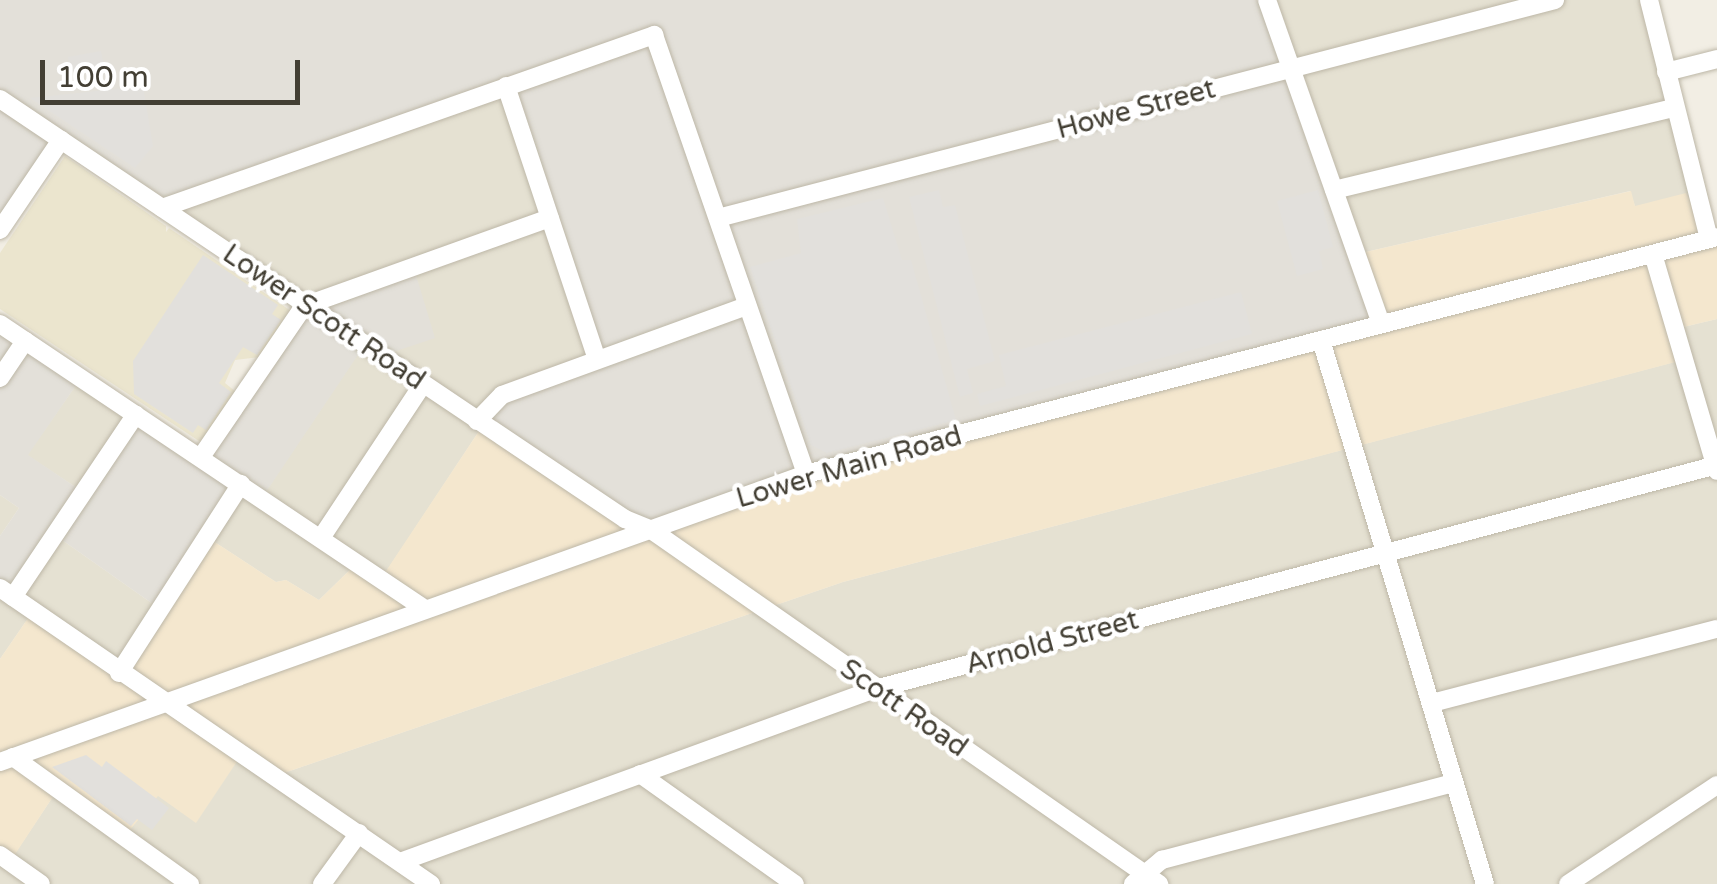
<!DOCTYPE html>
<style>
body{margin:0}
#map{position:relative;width:1717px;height:884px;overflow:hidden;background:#f2eee4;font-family:"Varela Round",sans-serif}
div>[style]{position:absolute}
.residential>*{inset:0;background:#e5e1d2}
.commercial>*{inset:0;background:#f4e7ce}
.industrial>*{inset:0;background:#e3e0d9}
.education>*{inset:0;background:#ebe5ce}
.parking>*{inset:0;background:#e2e0dc}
.roads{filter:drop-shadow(0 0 2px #bdb7a7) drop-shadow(0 0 2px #bdb7a7)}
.minor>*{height:18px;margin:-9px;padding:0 9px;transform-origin:9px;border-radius:9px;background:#fff}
span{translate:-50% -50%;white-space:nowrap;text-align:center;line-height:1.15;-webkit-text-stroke:9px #fff;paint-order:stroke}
.street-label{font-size:28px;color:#433f34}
.scale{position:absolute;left:40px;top:60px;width:260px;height:45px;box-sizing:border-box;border:5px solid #433f34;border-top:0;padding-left:12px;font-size:30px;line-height:35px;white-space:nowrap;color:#433f34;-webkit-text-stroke:8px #fff;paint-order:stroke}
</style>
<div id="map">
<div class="residential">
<i style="clip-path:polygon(1267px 0,1649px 0,1709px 238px,1635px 206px,1630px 191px,1357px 254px)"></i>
<i style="clip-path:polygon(506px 86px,597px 359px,483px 425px,382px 578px,358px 562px,319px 600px,286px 580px,276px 582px,207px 537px,241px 484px,262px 497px,364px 345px,162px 208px)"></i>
<i style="clip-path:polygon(1717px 319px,1717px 884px,0 884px,0 855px,10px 861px,58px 789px,158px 796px,244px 751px,278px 775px,843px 582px,1682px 360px,1675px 329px)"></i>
<i style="clip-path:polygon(81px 378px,136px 414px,83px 492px,27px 455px)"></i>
<i style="clip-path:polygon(0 495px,19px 508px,0 536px)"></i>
<i style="clip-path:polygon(55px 535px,160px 609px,119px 673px,33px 611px,0 659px,0 588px)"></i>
</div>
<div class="commercial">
<i style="clip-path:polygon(1631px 191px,1635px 206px,1686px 193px,1709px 238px,1717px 237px,1717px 319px,1675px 329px,1683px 360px,843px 582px,278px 775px,244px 751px,196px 823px,158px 796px,125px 836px,58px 789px,10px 862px,0 855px,0 659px,33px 611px,119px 672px,207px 537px,276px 582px,286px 580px,319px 600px,358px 562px,382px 577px,483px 425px,1357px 254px)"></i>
</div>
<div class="industrial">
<i style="clip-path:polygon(0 0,1267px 0,1381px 323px,806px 474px,650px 529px,477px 421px,487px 409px,597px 359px,506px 86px,162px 208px,61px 140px,0 230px)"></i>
<i style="clip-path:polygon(413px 265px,435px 338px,381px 356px,364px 346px,262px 498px,242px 485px,160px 609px,55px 535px,13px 597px,0 588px,0 536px,19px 508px,0 495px,0 324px,81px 378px,28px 455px,83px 492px,136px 414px,202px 457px,304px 306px)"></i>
</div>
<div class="education">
<i style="clip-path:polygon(65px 156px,166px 226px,166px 232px,169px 228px,291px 311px,260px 357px,235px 360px,225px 383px,236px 392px,202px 443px,0 309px,0 253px)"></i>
</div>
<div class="parking">
<i style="clip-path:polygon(101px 51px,104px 66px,70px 72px,68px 57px)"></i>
<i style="clip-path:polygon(143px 86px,153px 146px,135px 168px,30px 98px)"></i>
<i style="clip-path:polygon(939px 190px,943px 207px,955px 205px,995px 361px,967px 369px,973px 393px,960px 397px,909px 197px)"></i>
<i style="clip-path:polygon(1318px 190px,1333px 247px,1319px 251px,1323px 269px,1297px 276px,1277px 201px)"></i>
<i style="clip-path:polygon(883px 198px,902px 260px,911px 260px,956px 420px,827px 453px,811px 445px,750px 267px,801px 253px,797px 219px)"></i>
<i style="clip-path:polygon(203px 255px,278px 305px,272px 314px,281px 320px,257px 355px,243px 347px,219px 383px,231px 392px,206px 430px,198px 425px,193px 433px,134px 394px,133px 361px)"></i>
<i style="clip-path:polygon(1241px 292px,1252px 334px,980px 406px,977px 394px,1006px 386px,999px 355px)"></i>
<i style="clip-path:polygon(86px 755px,102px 767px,106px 761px,169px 808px,152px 830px,137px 819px,131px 826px,52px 767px)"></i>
</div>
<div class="roads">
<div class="minor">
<i style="left:1267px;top:0;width:343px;rotate:70.6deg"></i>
<i style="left:1649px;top:0;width:245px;rotate:75.9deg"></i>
<i style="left:1666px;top:72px;width:53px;rotate:-14.3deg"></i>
<i style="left:506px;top:86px;width:288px;rotate:71.6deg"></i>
<i style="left:0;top:99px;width:753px;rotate:33.9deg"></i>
<i style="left:625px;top:519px;width:27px;rotate:22deg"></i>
<i style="left:650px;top:529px;width:621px;rotate:34.89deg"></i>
<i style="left:1334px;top:190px;width:350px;rotate:-13.6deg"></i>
<i style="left:162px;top:208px;width:522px;rotate:-19.37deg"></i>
<i style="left:654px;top:35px;width:465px;rotate:70.9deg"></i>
<i style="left:718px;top:218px;width:865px;rotate:-14.6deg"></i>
<i style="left:0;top:230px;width:109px;rotate:-55.9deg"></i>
<i style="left:1653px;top:254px;width:226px;rotate:73.6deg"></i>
<i style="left:304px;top:306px;width:261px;rotate:-19.7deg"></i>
<i style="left:0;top:324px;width:512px;rotate:33.85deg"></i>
<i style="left:1321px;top:340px;width:568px;rotate:73.22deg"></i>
<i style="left:0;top:378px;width:45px;rotate:-56deg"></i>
<i style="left:477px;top:421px;width:36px;rotate:-46deg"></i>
<i style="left:502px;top:395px;width:261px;rotate:-20deg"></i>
<i style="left:201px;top:457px;width:183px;rotate:-55.7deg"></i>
<i style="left:321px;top:538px;width:185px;rotate:-56.5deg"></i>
<i style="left:0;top:588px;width:523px;rotate:34.48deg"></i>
<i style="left:13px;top:597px;width:220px;rotate:-56.1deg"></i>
<i style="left:119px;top:673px;width:225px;rotate:-57.2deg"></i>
<i style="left:1432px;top:703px;width:294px;rotate:-14.6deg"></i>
<i style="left:13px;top:757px;width:218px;rotate:35.7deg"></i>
<i style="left:0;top:762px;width:856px;rotate:-19.66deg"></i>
<i style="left:806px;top:474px;width:941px;rotate:-14.58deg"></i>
<i style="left:640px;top:774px;width:190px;rotate:35.4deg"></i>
<i style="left:0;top:855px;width:50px;rotate:35.3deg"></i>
<i style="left:400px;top:862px;width:506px;rotate:-20.01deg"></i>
<i style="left:875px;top:689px;width:871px;rotate:-14.9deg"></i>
<i style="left:322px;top:884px;width:63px;rotate:-54deg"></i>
<i style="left:1133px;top:884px;width:38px;rotate:-40deg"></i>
<i style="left:1162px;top:860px;width:302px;rotate:-14.8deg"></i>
<i style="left:1568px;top:884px;width:179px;rotate:-33.6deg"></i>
</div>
</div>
<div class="street-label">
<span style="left:1136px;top:109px;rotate:-15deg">Howe Street</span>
<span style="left:324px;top:317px;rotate:34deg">Lower Scott Road</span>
<span style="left:849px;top:467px;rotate:-16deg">Lower Main Road</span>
<span style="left:1052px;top:642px;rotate:-15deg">Arnold Street</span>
<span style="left:904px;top:708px;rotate:35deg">Scott Road</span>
</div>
<div class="scale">100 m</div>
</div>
